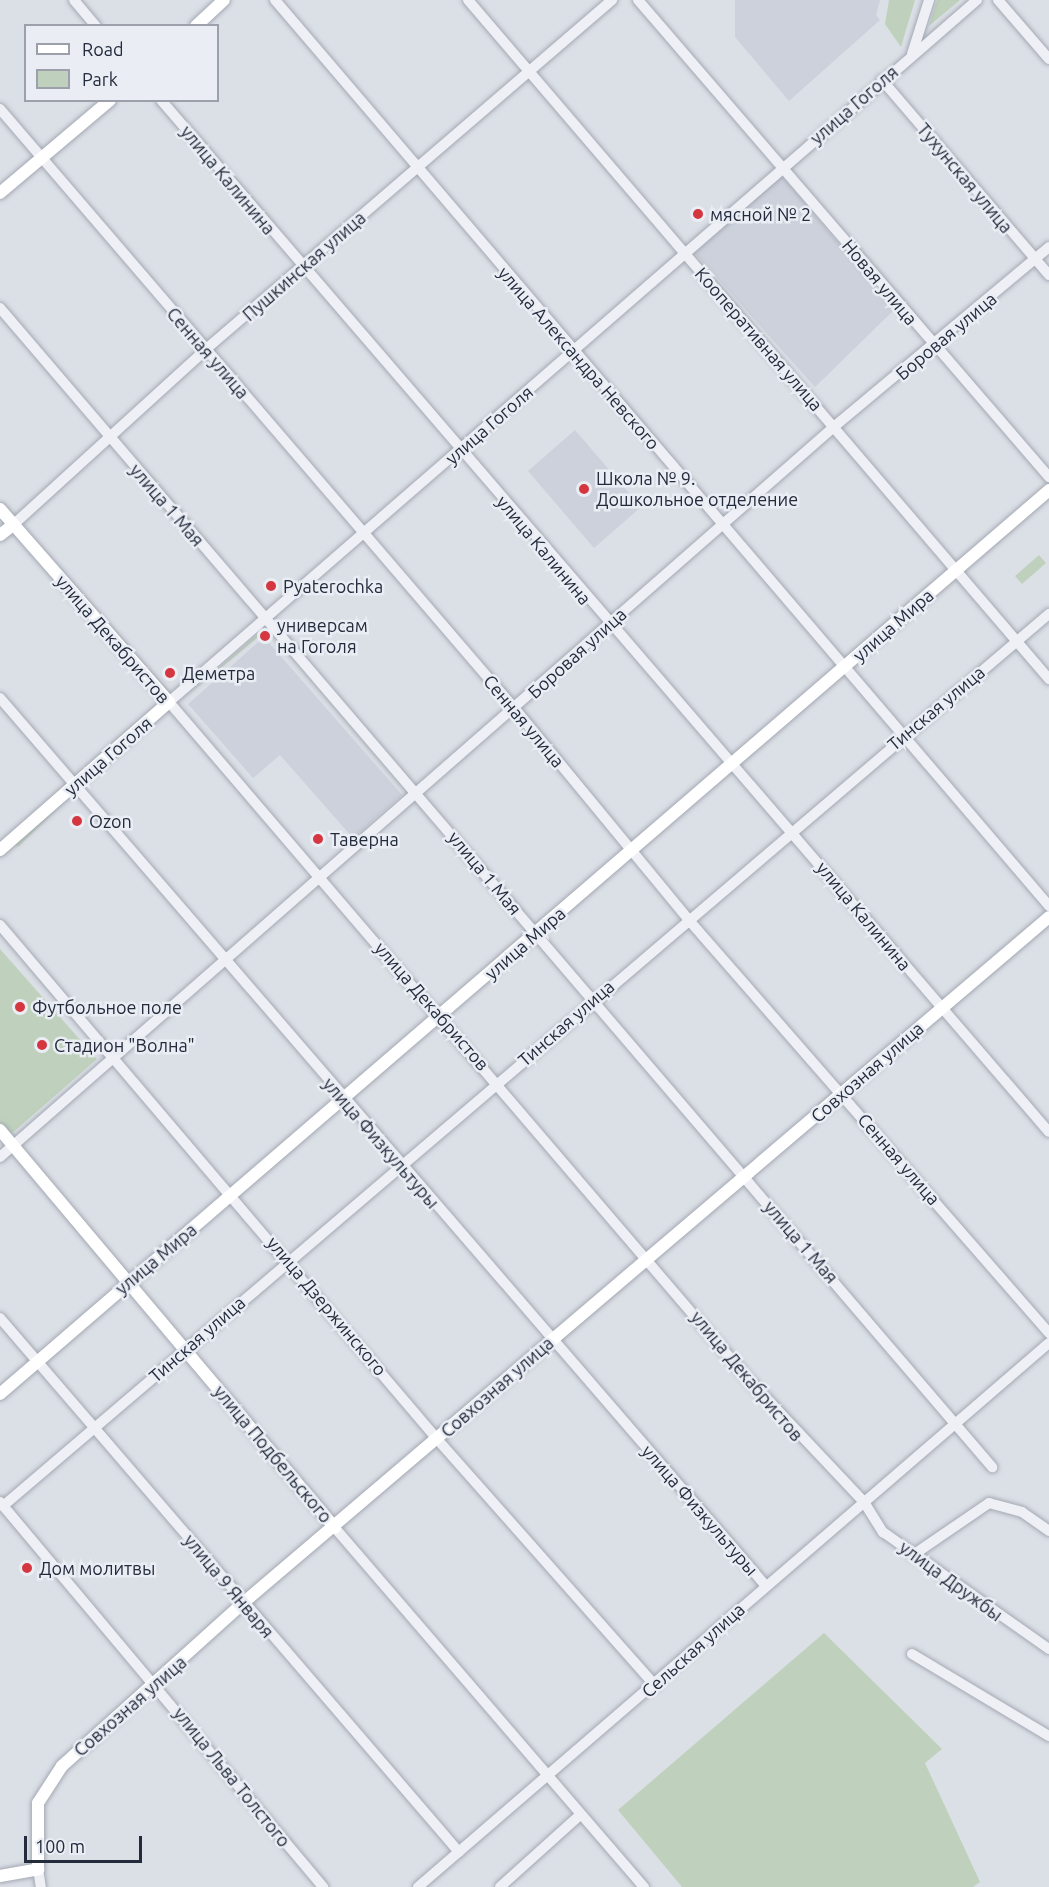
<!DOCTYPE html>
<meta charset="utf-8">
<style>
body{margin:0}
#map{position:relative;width:1049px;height:1887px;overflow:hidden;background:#dbdfe6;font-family:Ubuntu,sans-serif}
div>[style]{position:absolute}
.built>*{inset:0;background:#cdd1dc}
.green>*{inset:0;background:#bfd1bc}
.roads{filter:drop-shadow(0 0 2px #a4a9b3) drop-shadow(0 0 2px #a4a9b3)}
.minor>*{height:10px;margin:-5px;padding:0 5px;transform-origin:5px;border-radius:5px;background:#eef0f5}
.major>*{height:12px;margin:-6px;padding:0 6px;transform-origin:6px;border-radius:6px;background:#fff}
.dots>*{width:16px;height:16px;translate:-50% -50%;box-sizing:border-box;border:3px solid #eaeef4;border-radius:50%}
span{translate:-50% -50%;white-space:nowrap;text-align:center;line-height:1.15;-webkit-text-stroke:5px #eaeef4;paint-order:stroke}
.street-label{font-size:18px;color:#242b3d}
.poi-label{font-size:18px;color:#242b3d}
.left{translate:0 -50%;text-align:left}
.legend{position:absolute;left:24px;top:24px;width:195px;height:78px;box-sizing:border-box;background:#eaeef4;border:2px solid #9ba0ab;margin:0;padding:8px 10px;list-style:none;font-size:18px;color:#242b3d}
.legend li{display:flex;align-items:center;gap:12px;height:30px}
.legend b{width:30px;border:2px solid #9ba0ab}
.scale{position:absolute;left:24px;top:1836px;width:118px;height:27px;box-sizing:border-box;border:3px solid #242b3d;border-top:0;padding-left:8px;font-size:18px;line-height:21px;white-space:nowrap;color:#242b3d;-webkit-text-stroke:4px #eaeef4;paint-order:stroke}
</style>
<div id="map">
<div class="built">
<i style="clip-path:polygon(735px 0,880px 0,876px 15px,880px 20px,789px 101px,735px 37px)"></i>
<i style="clip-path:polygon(781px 175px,894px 310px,815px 387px,693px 251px)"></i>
<i style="clip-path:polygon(575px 430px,641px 507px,594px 548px,528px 471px)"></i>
<i style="clip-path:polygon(264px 637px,402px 795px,353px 838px,280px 755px,253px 778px,188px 704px)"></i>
</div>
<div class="green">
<i style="clip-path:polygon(889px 0,915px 0,901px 47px,885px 24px)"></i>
<i style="clip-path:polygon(937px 0,960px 0,929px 26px)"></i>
<i style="clip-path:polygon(1039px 555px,1046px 563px,1022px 584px,1015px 576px)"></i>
<i style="clip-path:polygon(260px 632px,262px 634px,183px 699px)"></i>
<i style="clip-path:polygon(70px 797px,18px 847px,15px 845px)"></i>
<i style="clip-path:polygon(0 949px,97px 1059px,10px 1135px,0 1123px)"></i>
<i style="clip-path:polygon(824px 1633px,942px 1749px,925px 1763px,980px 1882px,973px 1887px,682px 1887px,618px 1810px)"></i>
</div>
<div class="roads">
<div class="minor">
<i style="left:74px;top:0;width:34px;rotate:50deg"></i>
<i style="left:275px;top:0;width:1192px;rotate:49.49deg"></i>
<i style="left:468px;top:0;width:894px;rotate:49.45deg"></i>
<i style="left:638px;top:0;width:630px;rotate:49.25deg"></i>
<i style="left:977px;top:0;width:1070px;rotate:139.02deg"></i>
<i style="left:169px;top:702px;width:892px;rotate:49.45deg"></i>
<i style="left:749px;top:1380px;width:168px;rotate:46.7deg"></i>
<i style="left:864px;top:1502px;width:36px;rotate:58deg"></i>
<i style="left:883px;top:1532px;width:203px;rotate:35.2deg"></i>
<i style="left:998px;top:0;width:78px;rotate:49.2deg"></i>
<i style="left:912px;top:54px;width:57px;rotate:-72.5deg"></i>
<i style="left:882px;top:80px;width:257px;rotate:49.4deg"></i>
<i style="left:161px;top:100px;width:1361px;rotate:49.29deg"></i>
<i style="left:0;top:109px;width:791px;rotate:49.36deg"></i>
<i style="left:515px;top:709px;width:271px;rotate:50.5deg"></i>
<i style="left:687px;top:918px;width:551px;rotate:48.9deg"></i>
<i style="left:0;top:308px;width:1526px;rotate:49.44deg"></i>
<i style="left:13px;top:525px;width:260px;rotate:-42.3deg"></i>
<i style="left:205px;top:350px;width:537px;rotate:-40.69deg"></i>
<i style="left:0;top:698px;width:1171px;rotate:49.22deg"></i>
<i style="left:0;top:925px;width:675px;rotate:49.63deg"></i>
<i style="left:437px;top:1439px;width:329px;rotate:48.5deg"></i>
<i style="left:0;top:1157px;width:1110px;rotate:-41.2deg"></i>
<i style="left:835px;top:426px;width:279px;rotate:-39.9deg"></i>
<i style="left:0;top:1318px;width:704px;rotate:49.32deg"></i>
<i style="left:0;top:1502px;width:503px;rotate:50deg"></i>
<i style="left:3px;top:1506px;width:1375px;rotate:-40.46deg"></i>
<i style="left:335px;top:1528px;width:474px;rotate:49.3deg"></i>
<i style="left:913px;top:1555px;width:92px;rotate:-34.4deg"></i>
<i style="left:989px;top:1503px;width:34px;rotate:15deg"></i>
<i style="left:1022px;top:1512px;width:33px;rotate:35deg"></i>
<i style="left:912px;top:1654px;width:160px;rotate:30.9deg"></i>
<i style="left:38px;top:1869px;width:18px;rotate:81deg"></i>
<i style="left:418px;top:1887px;width:833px;rotate:-40.77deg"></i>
<i style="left:500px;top:1887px;width:108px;rotate:-42deg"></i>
</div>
<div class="major">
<i style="left:196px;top:26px;width:38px;rotate:-43deg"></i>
<i style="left:0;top:193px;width:144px;rotate:-40.2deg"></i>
<i style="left:0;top:509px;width:257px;rotate:48.8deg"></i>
<i style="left:169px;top:702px;width:225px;rotate:138.8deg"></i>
<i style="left:0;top:535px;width:16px;rotate:-38deg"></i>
<i style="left:0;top:1130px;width:520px;rotate:49.91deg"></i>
<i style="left:0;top:1394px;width:1385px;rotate:-40.75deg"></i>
<i style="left:0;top:1876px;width:39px;rotate:-10deg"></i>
<i style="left:38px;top:1869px;width:66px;rotate:-90deg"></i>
<i style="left:38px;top:1803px;width:44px;rotate:-57deg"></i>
<i style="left:62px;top:1766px;width:244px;rotate:-42deg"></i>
<i style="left:243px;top:1603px;width:1058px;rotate:-40.4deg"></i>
</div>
</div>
<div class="dots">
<i style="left:698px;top:214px;background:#d43740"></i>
<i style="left:584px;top:489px;background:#d43740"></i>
<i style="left:271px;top:586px;background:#d43740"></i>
<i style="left:265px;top:636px;background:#d43740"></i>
<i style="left:170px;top:673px;background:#d43740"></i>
<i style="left:77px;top:821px;background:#d43740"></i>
<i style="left:318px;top:839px;background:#d43740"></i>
<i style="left:20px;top:1007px;background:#d43740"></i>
<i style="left:42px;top:1045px;background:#d43740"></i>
<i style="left:27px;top:1568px;background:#d43740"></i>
</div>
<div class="street-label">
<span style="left:854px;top:105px;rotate:-41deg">улица Гоголя</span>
<span style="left:965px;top:178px;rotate:50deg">Тухунская улица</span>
<span style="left:228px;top:180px;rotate:50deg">улица Калинина</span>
<span style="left:304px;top:266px;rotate:-41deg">Пушкинская улица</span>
<span style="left:880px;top:282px;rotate:50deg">Новая улица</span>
<span style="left:946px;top:336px;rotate:-40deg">Боровая улица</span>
<span style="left:759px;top:339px;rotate:49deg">Кооперативная улица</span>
<span style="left:208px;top:353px;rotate:49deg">Сенная улица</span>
<span style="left:579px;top:358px;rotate:49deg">улица Александра Невского</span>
<span style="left:489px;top:425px;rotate:-41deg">улица Гоголя</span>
<span style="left:167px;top:505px;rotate:49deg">улица 1 Мая</span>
<span style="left:544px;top:550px;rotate:50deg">улица Калинина</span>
<span style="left:893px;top:625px;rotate:-41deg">улица Мира</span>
<span style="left:113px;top:639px;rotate:49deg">улица Декабристов</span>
<span style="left:577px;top:653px;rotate:-42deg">Боровая улица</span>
<span style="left:936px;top:708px;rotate:-40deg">Тинская улица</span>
<span style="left:524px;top:721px;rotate:50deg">Сенная улица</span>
<span style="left:108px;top:756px;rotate:-41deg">улица Гоголя</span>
<span style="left:485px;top:873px;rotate:50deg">улица 1 Мая</span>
<span style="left:864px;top:916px;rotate:50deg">улица Калинина</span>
<span style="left:525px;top:943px;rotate:-41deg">улица Мира</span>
<span style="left:432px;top:1006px;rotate:49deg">улица Декабристов</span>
<span style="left:566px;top:1023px;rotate:-41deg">Тинская улица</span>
<span style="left:867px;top:1072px;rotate:-41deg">Совхозная улица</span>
<span style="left:381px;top:1143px;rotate:49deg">улица Физкультуры</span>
<span style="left:899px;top:1159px;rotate:49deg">Сенная улица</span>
<span style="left:801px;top:1242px;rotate:49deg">улица 1 Мая</span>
<span style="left:156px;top:1259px;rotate:-40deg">улица Мира</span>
<span style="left:327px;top:1306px;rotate:50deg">улица Дзержинского</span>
<span style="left:197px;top:1339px;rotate:-41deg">Тинская улица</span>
<span style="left:747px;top:1376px;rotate:50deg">улица Декабристов</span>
<span style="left:497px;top:1387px;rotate:-41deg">Совхозная улица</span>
<span style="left:273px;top:1454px;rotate:50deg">улица Подбельского</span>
<span style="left:700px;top:1510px;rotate:49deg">улица Физкультуры</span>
<span style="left:951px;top:1581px;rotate:36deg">улица Дружбы</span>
<span style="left:229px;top:1586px;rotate:50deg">улица 9 Января</span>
<span style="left:693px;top:1650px;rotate:-42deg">Сельская улица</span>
<span style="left:130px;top:1706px;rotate:-41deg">Совхозная улица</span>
<span style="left:232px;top:1777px;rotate:51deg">улица Льва Толстого</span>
</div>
<div class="poi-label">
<span class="left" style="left:710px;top:214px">мясной № 2</span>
<span class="left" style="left:596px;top:489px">Школа № 9.<br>Дошкольное отделение</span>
<span class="left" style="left:283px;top:586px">Pyaterochka</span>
<span class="left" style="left:277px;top:636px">универсам<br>на Гоголя</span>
<span class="left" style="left:182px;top:673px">Деметра</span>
<span class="left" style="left:89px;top:821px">Ozon</span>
<span class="left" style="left:330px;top:839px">Таверна</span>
<span class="left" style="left:32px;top:1007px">Футбольное поле</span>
<span class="left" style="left:54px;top:1045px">Стадион "Волна"</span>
<span class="left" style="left:39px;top:1568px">Дом молитвы</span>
</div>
<ul class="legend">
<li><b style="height:8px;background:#fff"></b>Road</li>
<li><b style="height:16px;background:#bfd1bc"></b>Park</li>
</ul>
<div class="scale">100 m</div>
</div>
